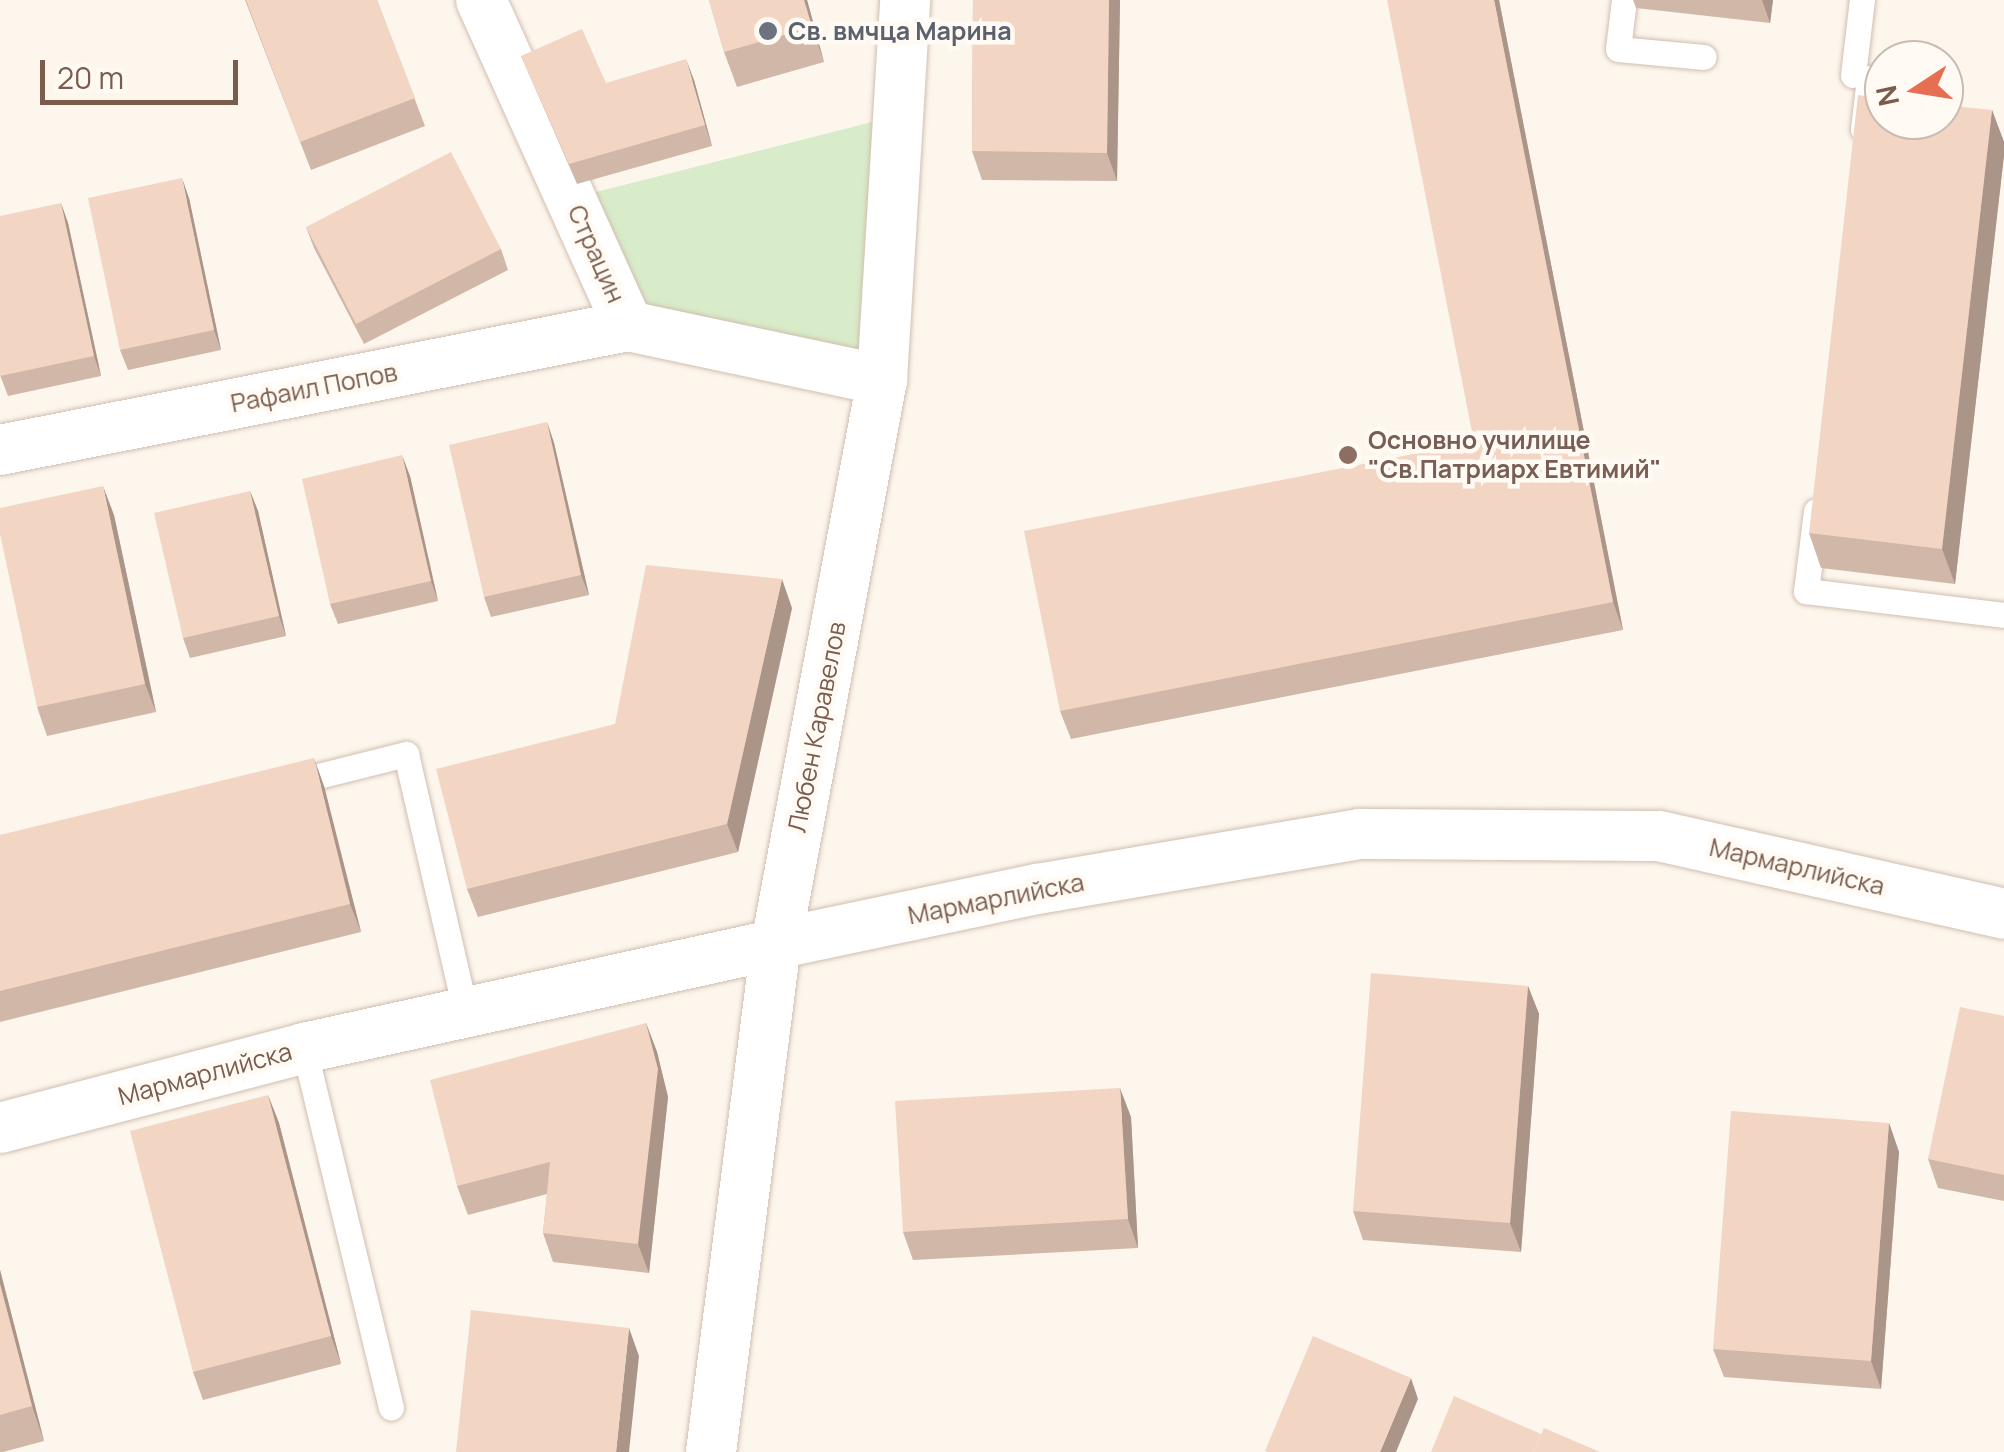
<!DOCTYPE html>
<meta charset="utf-8">
<style>
body{margin:0}
#map{position:relative;width:2004px;height:1452px;overflow:hidden;background:#fdf6ec;font-family:Manrope,sans-serif}
div>[style]{position:absolute}
.green>*{inset:0;background:#d8ecc9}
.roads{filter:drop-shadow(0 0 2px #d1beb0) drop-shadow(0 0 2px #d1beb0)}
.lane>*{height:25px;margin:-12.5px;padding:0 12.5px;transform-origin:12.5px;border-radius:12.5px;background:#fff}
.street>*{height:50px;margin:-25px;padding:0 25px;transform-origin:25px;border-radius:25px;background:#fff}
.wall>*{inset:0;background:#d1b7a8}
.shaded-wall>*{inset:0;background:#aa9588}
.building>*{inset:0;background:#f3d5c3}
.dots>*{width:28px;height:28px;translate:-50% -50%;box-sizing:border-box;border:5px solid #fffaf3;border-radius:50%}
span{translate:-50% -50%;white-space:nowrap;text-align:center;line-height:1.15;-webkit-text-stroke:9px #fffaf3;paint-order:stroke}
.worship-label{font-size:25px;color:#5b616d;font-weight:700}
.left{translate:0 -50%;text-align:left}
.street-label{font-size:25px;color:#7a5c4d}
.education-label{font-size:25px;color:#785e54;font-weight:700}
.north{position:absolute;left:1864px;top:40px;width:100px;height:100px;box-sizing:border-box;background:#fffaf3;border:2px solid #cabbb1;border-radius:50%;rotate:258deg;font-size:28px;font-weight:700;line-height:40px;text-align:center;color:#7a5c4d}
.north::after{content:'';display:block;margin:auto;width:35px;height:45px;background:#e76f51;clip-path:polygon(50% 0,100% 100%,50% 72%,0 100%)}
.scale{position:absolute;left:40px;top:60px;width:198px;height:45px;box-sizing:border-box;border:5px solid #7a5c4d;border-top:0;padding-left:12px;font-size:30px;line-height:35px;white-space:nowrap;color:#7a5c4d;-webkit-text-stroke:8px #fffaf3;paint-order:stroke}
</style>
<div id="map">
<div class="green">
<i style="clip-path:polygon(872px 122px,865px 357px,644px 311px,592px 193px)"></i>
</div>
<div class="roads">
<div class="lane">
<i style="left:1624px;top:0;width:49px;rotate:97deg"></i>
<i style="left:1618px;top:49px;width:86px;rotate:5.3deg"></i>
<i style="left:1853px;top:75px;width:76px;rotate:-83.2deg"></i>
<i style="left:1863px;top:129px;width:51px;rotate:-83.3deg"></i>
<i style="left:1816px;top:511px;width:81px;rotate:97.1deg"></i>
<i style="left:1806px;top:591px;width:199px;rotate:6.9deg"></i>
<i style="left:286px;top:784px;width:124px;rotate:-14deg"></i>
<i style="left:406px;top:754px;width:266px;rotate:77deg"></i>
<i style="left:304px;top:1048px;width:370px;rotate:76.4deg"></i>
</div>
<div class="street">
<i style="left:481px;top:0;width:358px;rotate:65.7deg"></i>
<i style="left:628px;top:326px;width:260px;rotate:12deg"></i>
<i style="left:0;top:450px;width:640px;rotate:-11.17deg"></i>
<i style="left:0;top:1128px;width:314px;rotate:-14.7deg"></i>
<i style="left:304px;top:1048px;width:483px;rotate:-12.4deg"></i>
<i style="left:776px;top:944px;width:268px;rotate:-11.9deg"></i>
<i style="left:1038px;top:889px;width:326px;rotate:-9.7deg"></i>
<i style="left:1359px;top:834px;width:300px;rotate:0.4deg"></i>
<i style="left:1659px;top:836px;width:354px;rotate:12.7deg"></i>
<i style="left:711px;top:1452px;width:512px;rotate:-82.71deg"></i>
<i style="left:776px;top:944px;width:574px;rotate:-79.36deg"></i>
<i style="left:882px;top:380px;width:381px;rotate:-86.5deg"></i>
</div>
</div>
<div class="wall">
<i style="clip-path:polygon(245px 0,377px 0,425px 126px,311px 170px)"></i>
<i style="clip-path:polygon(709px 0,807px 0,824px 62px,737px 87px,724px 52px)"></i>
<i style="clip-path:polygon(973px 0,1120px 0,1117px 181px,982px 180px,972px 151px)"></i>
<i style="clip-path:polygon(1499px 0,1623px 630px,1071px 739px,1060px 711px,1474px 442px)"></i>
<i style="clip-path:polygon(1633px 0,1773px 0,1770px 23px,1636px 8px)"></i>
<i style="clip-path:polygon(521px 56px,606px 83px,694px 80px,712px 146px,577px 184px)"></i>
<i style="clip-path:polygon(1992px 110px,2004px 142px,2004px 155px,1955px 584px,1821px 568px,1809px 533px)"></i>
<i style="clip-path:polygon(189px 198px,221px 350px,128px 370px,120px 350px)"></i>
<i style="clip-path:polygon(61px 203px,68px 223px,101px 376px,8px 396px,0 375px)"></i>
<i style="clip-path:polygon(306px 227px,501px 249px,508px 270px,364px 344px,314px 248px)"></i>
<i style="clip-path:polygon(547px 422px,554px 443px,589px 595px,491px 617px,484px 597px)"></i>
<i style="clip-path:polygon(410px 476px,438px 601px,338px 624px,330px 604px)"></i>
<i style="clip-path:polygon(250px 491px,258px 511px,286px 636px,190px 658px,183px 638px)"></i>
<i style="clip-path:polygon(114px 515px,156px 712px,47px 736px,37px 707px)"></i>
<i style="clip-path:polygon(792px 608px,738px 852px,478px 917px,467px 889px,615px 724px)"></i>
<i style="clip-path:polygon(324px 786px,361px 932px,0 1022px,0 835px)"></i>
<i style="clip-path:polygon(1528px 986px,1539px 1014px,1521px 1252px,1363px 1240px,1353px 1211px)"></i>
<i style="clip-path:polygon(2004px 1016px,2004px 1201px,1938px 1188px,1928px 1159px)"></i>
<i style="clip-path:polygon(646px 1023px,657px 1052px,668px 1097px,649px 1273px,553px 1262px,543px 1233px,547px 1194px,468px 1215px,457px 1186px)"></i>
<i style="clip-path:polygon(268px 1095px,279px 1123px,341px 1364px,203px 1400px,193px 1372px)"></i>
<i style="clip-path:polygon(1131px 1117px,1138px 1248px,913px 1260px,903px 1232px)"></i>
<i style="clip-path:polygon(1889px 1123px,1899px 1152px,1881px 1389px,1724px 1377px,1713px 1349px)"></i>
<i style="clip-path:polygon(0 1270px,44px 1441px,3px 1452px,0 1452px)"></i>
</div>
<div class="shaded-wall">
<i style="clip-path:polygon(804px 0,807px 0,824px 62px,812px 27px)"></i>
<i style="clip-path:polygon(1109px 0,1120px 0,1117px 181px,1107px 153px)"></i>
<i style="clip-path:polygon(1494px 0,1499px 0,1623px 630px,1613px 602px)"></i>
<i style="clip-path:polygon(1762px 0,1773px 0,1770px 23px)"></i>
<i style="clip-path:polygon(686px 59px,694px 80px,712px 146px,705px 125px)"></i>
<i style="clip-path:polygon(1992px 110px,2004px 142px,2004px 155px,1955px 584px,1942px 549px)"></i>
<i style="clip-path:polygon(182px 178px,189px 198px,221px 350px,214px 330px)"></i>
<i style="clip-path:polygon(61px 203px,68px 223px,101px 376px,94px 356px)"></i>
<i style="clip-path:polygon(547px 422px,554px 443px,589px 595px,581px 575px)"></i>
<i style="clip-path:polygon(402px 455px,410px 476px,438px 601px,431px 581px)"></i>
<i style="clip-path:polygon(103px 486px,114px 515px,156px 712px,145px 684px)"></i>
<i style="clip-path:polygon(250px 491px,258px 511px,286px 636px,279px 616px)"></i>
<i style="clip-path:polygon(782px 579px,792px 608px,738px 852px,727px 824px)"></i>
<i style="clip-path:polygon(314px 758px,324px 786px,361px 932px,350px 904px)"></i>
<i style="clip-path:polygon(1528px 986px,1539px 1014px,1521px 1252px,1510px 1223px)"></i>
<i style="clip-path:polygon(646px 1023px,657px 1052px,668px 1097px,649px 1273px,638px 1244px)"></i>
<i style="clip-path:polygon(1120px 1088px,1131px 1117px,1138px 1248px,1128px 1219px)"></i>
<i style="clip-path:polygon(268px 1095px,279px 1123px,341px 1364px,331px 1336px)"></i>
<i style="clip-path:polygon(1889px 1123px,1899px 1152px,1881px 1389px,1871px 1361px)"></i>
<i style="clip-path:polygon(0 1270px,44px 1441px,32px 1406px,0 1284px)"></i>
<i style="clip-path:polygon(629px 1328px,639px 1356px,629px 1452px,616px 1452px)"></i>
<i style="clip-path:polygon(1411px 1378px,1418px 1399px,1396px 1452px,1380px 1452px)"></i>
</div>
<div class="building">
<i style="clip-path:polygon(246px 0,377px 0,415px 98px,300px 142px)"></i>
<i style="clip-path:polygon(709px 0,804px 0,812px 27px,724px 52px)"></i>
<i style="clip-path:polygon(973px 0,1109px 0,1107px 153px,972px 151px)"></i>
<i style="clip-path:polygon(1387px 0,1494px 0,1613px 602px,1060px 711px,1024px 531px,1474px 442px)"></i>
<i style="clip-path:polygon(582px 29px,606px 83px,686px 59px,705px 125px,569px 164px,521px 56px)"></i>
<i style="clip-path:polygon(1858px 95px,1884px 98px,1884px 120px,1944px 120px,1944px 105px,1992px 110px,1942px 549px,1809px 533px)"></i>
<i style="clip-path:polygon(451px 152px,501px 249px,356px 324px,306px 227px)"></i>
<i style="clip-path:polygon(182px 178px,214px 330px,120px 350px,88px 198px)"></i>
<i style="clip-path:polygon(61px 203px,94px 356px,0 376px,0 216px)"></i>
<i style="clip-path:polygon(547px 422px,581px 575px,484px 597px,449px 445px)"></i>
<i style="clip-path:polygon(402px 455px,431px 581px,330px 604px,302px 479px)"></i>
<i style="clip-path:polygon(103px 486px,145px 684px,37px 707px,0 534px,0 508px)"></i>
<i style="clip-path:polygon(250px 491px,279px 616px,183px 638px,154px 513px)"></i>
<i style="clip-path:polygon(646px 565px,782px 579px,727px 824px,467px 889px,436px 769px,615px 724px)"></i>
<i style="clip-path:polygon(314px 758px,350px 904px,0 991px,0 835px)"></i>
<i style="clip-path:polygon(1371px 973px,1528px 986px,1510px 1223px,1353px 1211px)"></i>
<i style="clip-path:polygon(1960px 1007px,2004px 1016px,2004px 1175px,1928px 1159px)"></i>
<i style="clip-path:polygon(646px 1023px,658px 1069px,638px 1244px,543px 1233px,550px 1162px,457px 1186px,430px 1080px)"></i>
<i style="clip-path:polygon(1120px 1088px,1128px 1219px,903px 1232px,895px 1101px)"></i>
<i style="clip-path:polygon(268px 1095px,331px 1336px,193px 1372px,130px 1131px)"></i>
<i style="clip-path:polygon(1731px 1111px,1889px 1123px,1871px 1361px,1713px 1349px)"></i>
<i style="clip-path:polygon(0 1284px,32px 1406px,0 1415px)"></i>
<i style="clip-path:polygon(471px 1310px,629px 1328px,616px 1452px,456px 1452px)"></i>
<i style="clip-path:polygon(1313px 1336px,1411px 1378px,1380px 1452px,1268px 1452px,1265px 1451px)"></i>
<i style="clip-path:polygon(1454px 1396px,1541px 1434px,1533px 1452px,1431px 1452px)"></i>
<i style="clip-path:polygon(1544px 1428px,1600px 1452px,1533px 1452px)"></i>
</div>
<div class="dots">
<i style="left:768px;top:31px;background:#6b7280"></i>
<i style="left:1348px;top:455px;background:#8d6e63"></i>
</div>
<div class="worship-label">
<span class="left" style="left:788px;top:31px">Св. вмчца Марина</span>
</div>
<div class="street-label">
<span style="left:596px;top:254px;rotate:66deg">Страцин</span>
<span style="left:314px;top:388px;rotate:-11deg">Рафаил Попов</span>
<span style="left:817px;top:727px;rotate:-79deg">Любен Каравелов</span>
<span style="left:1797px;top:867px;rotate:13deg">Мармарлийска</span>
<span style="left:996px;top:899px;rotate:-11deg">Мармарлийска</span>
<span style="left:205px;top:1074px;rotate:-15deg">Мармарлийска</span>
</div>
<div class="education-label">
<span class="left" style="left:1368px;top:455px">Основно училище<br>"Св.Патриарх Евтимий"</span>
</div>
<div class="north">N</div>
<div class="scale">20 m</div>
</div>
